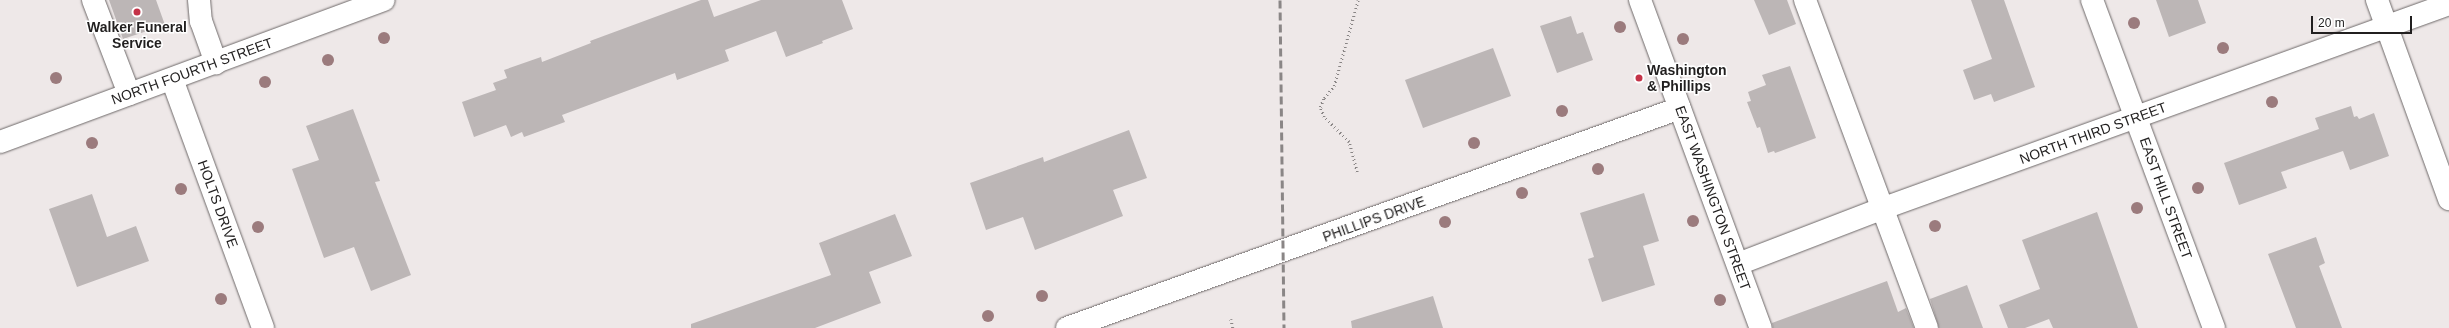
<!DOCTYPE html>
<style>
body{margin:0}
#map{position:relative;width:2449px;height:328px;overflow:hidden;background:#eee8e8;font-family:Helvetica,sans-serif}
div>[style]{position:absolute}
.building>*{inset:0;background:#bcb6b6}
.path>*{height:2.5px;margin-top:-1.25px;transform-origin:0;background:repeating-linear-gradient(90deg,#898585 0 1px,transparent 0 4px)}
.roads{filter:drop-shadow(0 0 1px #6e6969) drop-shadow(0 0 1px #6e6969)}
.minor>*{height:22px;margin:-11px;padding:0 11px;transform-origin:11px;border-radius:11px;background:#fff}
.rail>*{height:3px;margin-top:-1.5px;transform-origin:0;background:repeating-linear-gradient(90deg,#8a8686 0 8px,transparent 0 12px)}
.trees>*{width:12px;height:12px;margin:-6px;border-radius:50%;background:#9b7b7d}
.dots>*{width:11px;height:11px;translate:-50% -50%;box-sizing:border-box;border:2px solid #fff;border-radius:50%}
span{translate:-50% -50%;white-space:nowrap;text-align:center;line-height:1.15;-webkit-text-stroke:3px #fff;paint-order:stroke}
.poi-label{font-size:14px;color:#211f1f;font-weight:700}
.left{translate:0 -50%;text-align:left}
.street-label{font-size:14px;color:#211f1f}
.scale{position:absolute;left:2311px;top:16px;width:101px;height:18px;box-sizing:border-box;border:2px solid #211f1f;border-top:0;padding-left:5px;font-size:12px;line-height:14px;white-space:nowrap;color:#211f1f;-webkit-text-stroke:3px #fff;paint-order:stroke}
</style>
<div id="map">
<div class="building">
<i style="clip-path:polygon(109px 0,156px 0,165px 25px,123px 39px)"></i>
<i style="clip-path:polygon(701px 0,708px 0,714px 17px,761px 0,842px 0,853px 29px,822px 41px,823px 43px,786px 57px,776px 31px,725px 50px,729px 61px,677px 80px,675px 73px,562px 115px,565px 122px,524px 137px,522px 132px,511px 137px,506px 125px,474px 137px,462px 102px,496px 90px,493px 83px,507px 78px,504px 70px,541px 57px,542px 62px,591px 43px,590px 41px)"></i>
<i style="clip-path:polygon(1754px 0,1787px 0,1796px 24px,1769px 35px)"></i>
<i style="clip-path:polygon(1971px 0,2004px 0,2035px 87px,1994px 102px,1991px 94px,1974px 100px,1963px 70px,1992px 59px)"></i>
<i style="clip-path:polygon(2156px 0,2198px 0,2206px 23px,2169px 37px)"></i>
<i style="clip-path:polygon(1571px 16px,1577px 34px,1583px 32px,1593px 60px,1557px 73px,1540px 26px)"></i>
<i style="clip-path:polygon(1493px 48px,1511px 96px,1423px 128px,1405px 80px)"></i>
<i style="clip-path:polygon(1790px 66px,1816px 138px,1775px 153px,1774px 151px,1768px 153px,1760px 127px,1757px 128px,1747px 102px,1751px 101px,1748px 92px,1766px 85px,1762px 75px)"></i>
<i style="clip-path:polygon(2351px 106px,2354px 117px,2357px 116px,2359px 119px,2374px 113px,2389px 156px,2350px 170px,2343px 151px,2281px 172px,2287px 188px,2239px 205px,2224px 163px,2319px 129px,2315px 118px)"></i>
<i style="clip-path:polygon(353px 109px,380px 181px,375px 182px,411px 275px,371px 291px,354px 247px,324px 258px,292px 169px,319px 160px,306px 126px)"></i>
<i style="clip-path:polygon(1129px 130px,1147px 178px,1113px 190px,1123px 216px,1035px 250px,1023px 217px,986px 230px,970px 183px,1043px 157px,1044px 162px)"></i>
<i style="clip-path:polygon(1644px 193px,1659px 241px,1643px 246px,1655px 285px,1602px 302px,1588px 259px,1594px 257px,1580px 213px)"></i>
<i style="clip-path:polygon(92px 194px,107px 237px,136px 226px,149px 261px,77px 287px,49px 209px)"></i>
<i style="clip-path:polygon(2097px 212px,2138px 328px,2053px 328px,2049px 319px,2025px 328px,2008px 328px,1999px 305px,2040px 289px,2022px 240px)"></i>
<i style="clip-path:polygon(895px 214px,912px 256px,869px 272px,881px 303px,815px 328px,691px 328px,691px 324px,831px 275px,819px 243px)"></i>
<i style="clip-path:polygon(2316px 237px,2325px 263px,2319px 266px,2342px 328px,2296px 328px,2268px 254px)"></i>
<i style="clip-path:polygon(1887px 281px,1898px 312px,1906px 308px,1914px 328px,1773px 328px,1772px 323px)"></i>
<i style="clip-path:polygon(1967px 285px,1983px 328px,1939px 328px,1930px 299px)"></i>
<i style="clip-path:polygon(1433px 296px,1443px 328px,1352px 328px,1351px 321px)"></i>
</div>
<div class="path">
<i style="left:1357px;top:172px;width:31px;rotate:-105deg"></i>
<i style="left:1349px;top:142px;width:35px;rotate:-135deg"></i>
<i style="left:1324px;top:117px;width:11px;rotate:-112deg"></i>
<i style="left:1320px;top:107px;width:10px;rotate:-66deg"></i>
<i style="left:1324px;top:98px;width:16px;rotate:-50deg"></i>
<i style="left:1334px;top:86px;width:89px;rotate:-74.4deg"></i>
<i style="left:1231px;top:319px;width:9px;rotate:77deg"></i>
</div>
<div class="roads">
<div class="minor">
<i style="left:93px;top:0;width:101px;rotate:69deg"></i>
<i style="left:199px;top:0;width:21px;rotate:85deg"></i>
<i style="left:201px;top:21px;width:45px;rotate:70.3deg"></i>
<i style="left:1640px;top:0;width:350px;rotate:69.8deg"></i>
<i style="left:1805px;top:0;width:350px;rotate:69.6deg"></i>
<i style="left:2092px;top:0;width:350px;rotate:69.6deg"></i>
<i style="left:2377px;top:0;width:212px;rotate:70.1deg"></i>
<i style="left:172px;top:79px;width:265px;rotate:69.9deg"></i>
<i style="left:0;top:142px;width:409px;rotate:-20.3deg"></i>
<i style="left:1738px;top:264px;width:156px;rotate:-21deg"></i>
<i style="left:1884px;top:208px;width:601px;rotate:-19.85deg"></i>
<i style="left:1067px;top:328px;width:651px;rotate:-19.74deg"></i>
</div>
</div>
<div class="rail">
<i style="left:1280px;top:0;width:328px;rotate:89.3deg"></i>
</div>
<div class="trees">
<i style="left:2134px;top:23px"></i>
<i style="left:1620px;top:27px"></i>
<i style="left:384px;top:38px"></i>
<i style="left:1683px;top:39px"></i>
<i style="left:2223px;top:48px"></i>
<i style="left:328px;top:60px"></i>
<i style="left:56px;top:78px"></i>
<i style="left:265px;top:82px"></i>
<i style="left:2272px;top:102px"></i>
<i style="left:1562px;top:111px"></i>
<i style="left:92px;top:143px"></i>
<i style="left:1474px;top:143px"></i>
<i style="left:1598px;top:169px"></i>
<i style="left:2198px;top:188px"></i>
<i style="left:181px;top:189px"></i>
<i style="left:1522px;top:193px"></i>
<i style="left:2137px;top:208px"></i>
<i style="left:1693px;top:221px"></i>
<i style="left:1445px;top:222px"></i>
<i style="left:1935px;top:226px"></i>
<i style="left:258px;top:227px"></i>
<i style="left:1042px;top:296px"></i>
<i style="left:221px;top:299px"></i>
<i style="left:1720px;top:300px"></i>
<i style="left:988px;top:316px"></i>
</div>
<div class="dots">
<i style="left:137px;top:12px;background:#c43348"></i>
<i style="left:1639px;top:78px;background:#c43348"></i>
</div>
<div class="poi-label">
<span style="left:137px;top:35px">Walker Funeral<br>Service</span>
<span class="left" style="left:1647px;top:78px">Washington<br>&amp; Phillips</span>
</div>
<div class="street-label">
<span style="left:192px;top:71px;rotate:-20deg">NORTH FOURTH STREET</span>
<span style="left:2093px;top:133px;rotate:-20deg">NORTH THIRD STREET</span>
<span style="left:1713px;top:198px;rotate:70deg">EAST WASHINGTON STREET</span>
<span style="left:2166px;top:198px;rotate:70deg">EAST HILL STREET</span>
<span style="left:218px;top:204px;rotate:70deg">HOLTS DRIVE</span>
<span style="left:1374px;top:219px;rotate:-20deg">PHILLIPS DRIVE</span>
</div>
<div class="scale">20 m</div>
</div>
